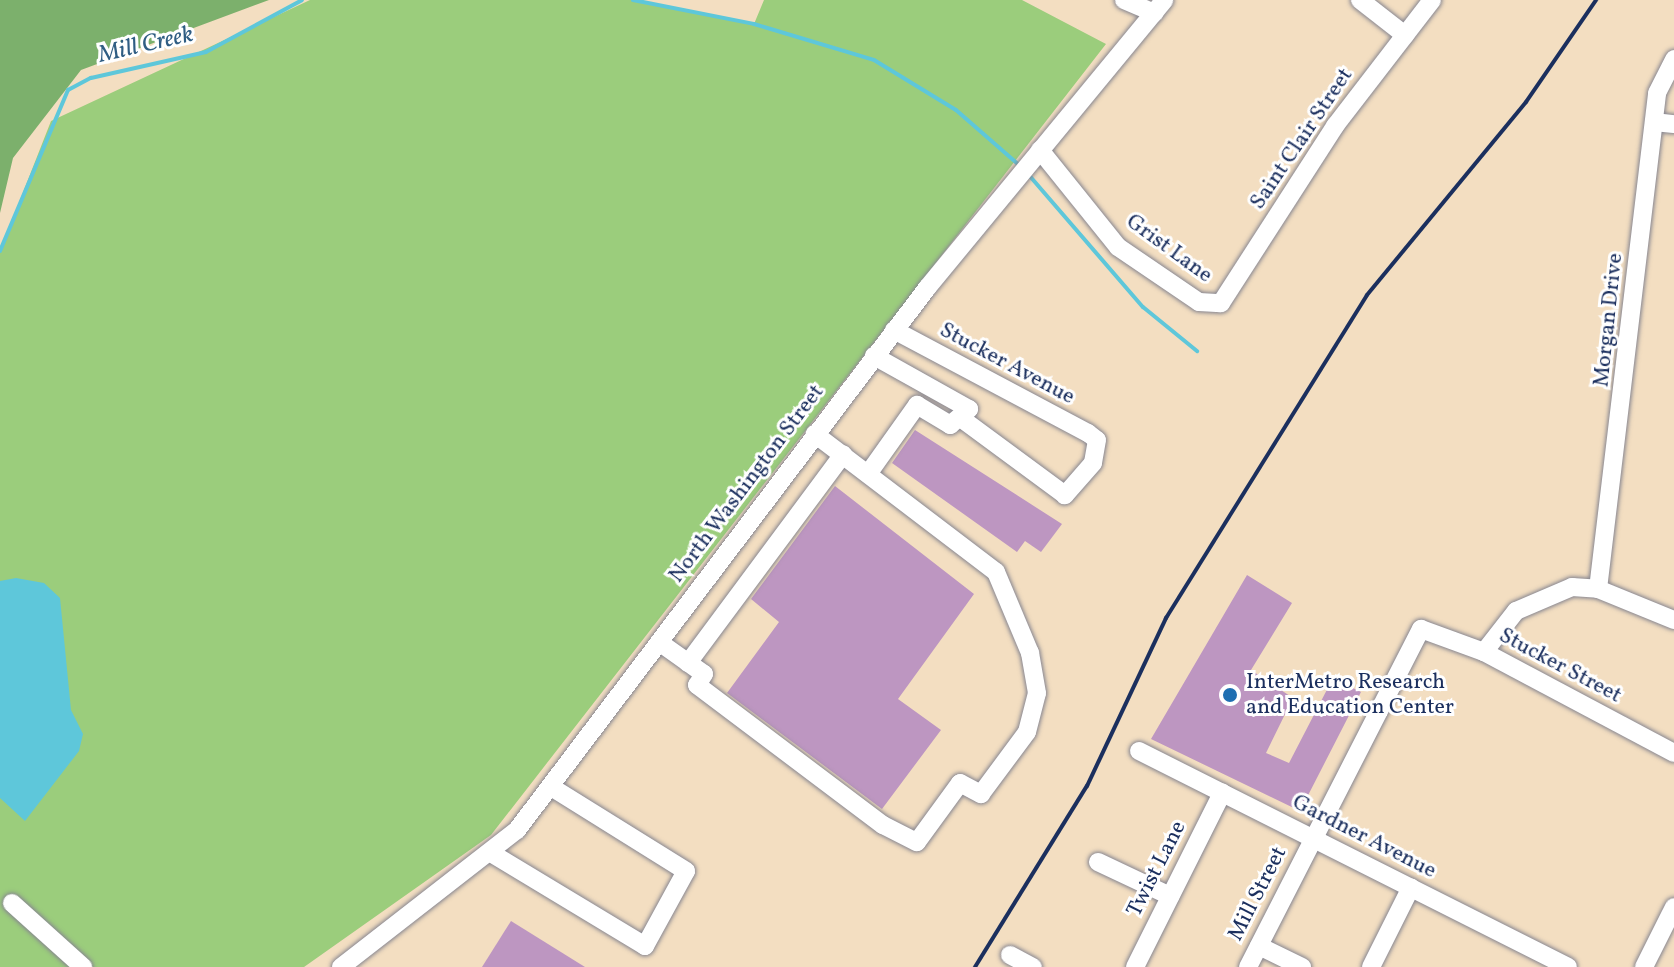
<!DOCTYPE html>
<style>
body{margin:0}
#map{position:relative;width:1674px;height:967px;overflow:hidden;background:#f3dec1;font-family:Vollkorn,serif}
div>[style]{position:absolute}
.green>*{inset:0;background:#9bcd7c}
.forest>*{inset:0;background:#7cb06c}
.water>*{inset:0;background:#5ec7da}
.stream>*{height:4px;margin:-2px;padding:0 2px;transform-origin:2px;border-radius:2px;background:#5ec7da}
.building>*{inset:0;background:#bd96c1}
.roads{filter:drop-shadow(0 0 2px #878690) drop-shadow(0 0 2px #878690)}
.minor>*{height:18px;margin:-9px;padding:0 9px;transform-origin:9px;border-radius:9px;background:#fff}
.rail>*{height:4px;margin:-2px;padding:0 2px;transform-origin:2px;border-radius:2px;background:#1b2f5e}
.dots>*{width:22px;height:22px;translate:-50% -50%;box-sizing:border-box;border:4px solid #fff;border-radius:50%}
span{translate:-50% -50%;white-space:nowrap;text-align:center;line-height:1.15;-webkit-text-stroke:6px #fff;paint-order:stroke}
.street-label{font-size:22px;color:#1b2f5e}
.poi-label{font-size:22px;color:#1b2f5e}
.left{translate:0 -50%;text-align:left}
.water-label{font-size:24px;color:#2f5d83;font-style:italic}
</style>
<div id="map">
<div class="green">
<i style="clip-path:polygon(310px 0,633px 0,754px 24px,764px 0,1022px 0,1106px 44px,491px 835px,304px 967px,0 967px,0 251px,51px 121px)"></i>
</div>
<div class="forest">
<i style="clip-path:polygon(0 0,269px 0,81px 70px,13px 158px,0 213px)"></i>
</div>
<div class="water">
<i style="clip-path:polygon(16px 578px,44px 583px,60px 598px,71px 710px,83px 734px,79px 751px,25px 821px,0 798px,0 581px)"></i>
</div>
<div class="stream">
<i style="left:633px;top:0;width:123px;rotate:11.2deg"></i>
<i style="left:754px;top:24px;width:125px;rotate:16.7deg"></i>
<i style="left:874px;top:60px;width:96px;rotate:31.4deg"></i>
<i style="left:956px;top:110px;width:84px;rotate:41.1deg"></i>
<i style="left:1028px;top:174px;width:176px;rotate:49.2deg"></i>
<i style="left:1143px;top:307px;width:70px;rotate:39.2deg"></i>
<i style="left:0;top:251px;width:175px;rotate:-67.1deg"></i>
<i style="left:68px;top:90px;width:26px;rotate:-28deg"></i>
<i style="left:91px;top:78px;width:118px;rotate:-12.7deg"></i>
<i style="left:206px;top:52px;width:109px;rotate:-28.4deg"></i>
</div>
<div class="building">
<i style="clip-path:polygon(915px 430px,1062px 524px,1041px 552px,1025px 541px,1017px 552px,892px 463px)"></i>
<i style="clip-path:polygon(835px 486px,974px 594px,898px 699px,941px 730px,882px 809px,727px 693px,779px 622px,751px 599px)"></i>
<i style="clip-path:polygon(1247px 575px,1292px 603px,1251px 670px,1293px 698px,1266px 753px,1289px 763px,1333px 678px,1361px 692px,1300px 811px,1151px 739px)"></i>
<i style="clip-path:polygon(511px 921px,585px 967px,482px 967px)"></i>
</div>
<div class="roads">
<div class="minor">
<i style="left:1124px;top:0;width:33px;rotate:23deg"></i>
<i style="left:1360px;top:0;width:57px;rotate:37.9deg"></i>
<i style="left:1654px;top:122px;width:20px;rotate:6deg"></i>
<i style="left:1040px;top:150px;width:124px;rotate:51.2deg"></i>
<i style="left:1118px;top:247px;width:98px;rotate:34.2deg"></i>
<i style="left:1199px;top:302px;width:22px;rotate:3deg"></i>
<i style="left:1221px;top:303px;width:211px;rotate:-57.2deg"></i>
<i style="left:1335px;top:126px;width:159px;rotate:-52.4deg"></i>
<i style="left:894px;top:330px;width:220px;rotate:28deg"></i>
<i style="left:1088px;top:433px;width:11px;rotate:38deg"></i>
<i style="left:1097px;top:440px;width:23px;rotate:100deg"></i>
<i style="left:1093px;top:463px;width:43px;rotate:131.2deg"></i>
<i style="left:1065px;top:495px;width:128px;rotate:-143.6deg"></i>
<i style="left:868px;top:474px;width:85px;rotate:-54.6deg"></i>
<i style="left:917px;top:405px;width:39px;rotate:31deg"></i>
<i style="left:950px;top:425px;width:25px;rotate:-40deg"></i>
<i style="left:969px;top:409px;width:109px;rotate:-150.8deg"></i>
<i style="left:1598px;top:589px;width:499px;rotate:-83.2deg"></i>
<i style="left:1657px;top:93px;width:38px;rotate:-63deg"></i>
<i style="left:659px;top:642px;width:55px;rotate:35.4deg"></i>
<i style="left:704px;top:674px;width:13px;rotate:122deg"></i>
<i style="left:697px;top:685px;width:233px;rotate:37deg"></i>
<i style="left:883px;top:825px;width:38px;rotate:27deg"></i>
<i style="left:917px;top:842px;width:73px;rotate:-53.9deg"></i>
<i style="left:960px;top:783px;width:24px;rotate:28deg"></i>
<i style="left:981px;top:794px;width:77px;rotate:-53.4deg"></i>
<i style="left:1027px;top:732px;width:40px;rotate:-75.6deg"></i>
<i style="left:1037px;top:693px;width:41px;rotate:-99.9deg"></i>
<i style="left:1030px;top:653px;width:88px;rotate:-112.8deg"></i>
<i style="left:996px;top:572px;width:228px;rotate:-142.7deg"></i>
<i style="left:1484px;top:652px;width:52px;rotate:-52deg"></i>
<i style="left:1516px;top:611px;width:61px;rotate:-23.2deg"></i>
<i style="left:1572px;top:587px;width:26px;rotate:4deg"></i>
<i style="left:1598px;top:589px;width:82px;rotate:22.2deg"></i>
<i style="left:688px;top:663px;width:260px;rotate:-53.4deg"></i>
<i style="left:1139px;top:751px;width:480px;rotate:26.7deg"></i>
<i style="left:491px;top:853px;width:180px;rotate:31.1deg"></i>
<i style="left:645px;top:946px;width:85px;rotate:-61.3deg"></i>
<i style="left:686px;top:871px;width:159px;rotate:-148.1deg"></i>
<i style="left:1098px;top:862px;width:80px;rotate:25.3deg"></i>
<i style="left:12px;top:903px;width:96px;rotate:42deg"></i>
<i style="left:1259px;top:946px;width:48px;rotate:26deg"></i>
<i style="left:1010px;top:955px;width:26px;rotate:28deg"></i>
<i style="left:341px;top:967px;width:223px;rotate:-37.9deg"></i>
<i style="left:517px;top:830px;width:680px;rotate:-52.89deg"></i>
<i style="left:927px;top:288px;width:373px;rotate:-50.5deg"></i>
<i style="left:1135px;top:967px;width:195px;rotate:-63.4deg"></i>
<i style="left:1248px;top:967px;width:380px;rotate:-62.9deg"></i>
<i style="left:1421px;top:629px;width:67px;rotate:20.1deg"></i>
<i style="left:1484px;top:652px;width:215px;rotate:28deg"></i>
<i style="left:1371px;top:967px;width:89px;rotate:-63.4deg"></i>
<i style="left:1644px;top:967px;width:67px;rotate:-63.4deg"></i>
</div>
</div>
<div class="rail">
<i style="left:975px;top:967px;width:213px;rotate:-58.3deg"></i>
<i style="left:1087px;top:786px;width:186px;rotate:-64.8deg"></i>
<i style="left:1166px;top:618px;width:380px;rotate:-58.1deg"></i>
<i style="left:1367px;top:295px;width:250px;rotate:-50.5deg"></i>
<i style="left:1526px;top:102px;width:124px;rotate:-55.5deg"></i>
</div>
<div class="dots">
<i style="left:1230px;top:695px;background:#1f6fb2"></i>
</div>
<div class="street-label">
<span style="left:1302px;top:139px;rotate:-56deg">Saint Clair Street</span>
<span style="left:1169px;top:249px;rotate:36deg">Grist Lane</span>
<span style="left:1609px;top:320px;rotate:-84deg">Morgan Drive</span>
<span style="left:1007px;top:364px;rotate:28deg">Stucker Avenue</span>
<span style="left:747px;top:484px;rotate:-53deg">North Washington Street</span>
<span style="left:1560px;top:666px;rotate:28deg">Stucker Street</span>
<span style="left:1364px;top:837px;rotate:27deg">Gardner Avenue</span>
<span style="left:1157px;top:869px;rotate:-63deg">Twist Lane</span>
<span style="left:1258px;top:894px;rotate:-63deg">Mill Street</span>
</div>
<div class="poi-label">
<span class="left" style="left:1246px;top:695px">InterMetro Research<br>and Education Center</span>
</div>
<div class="water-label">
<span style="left:146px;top:46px;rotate:-13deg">Mill Creek</span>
</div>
</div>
